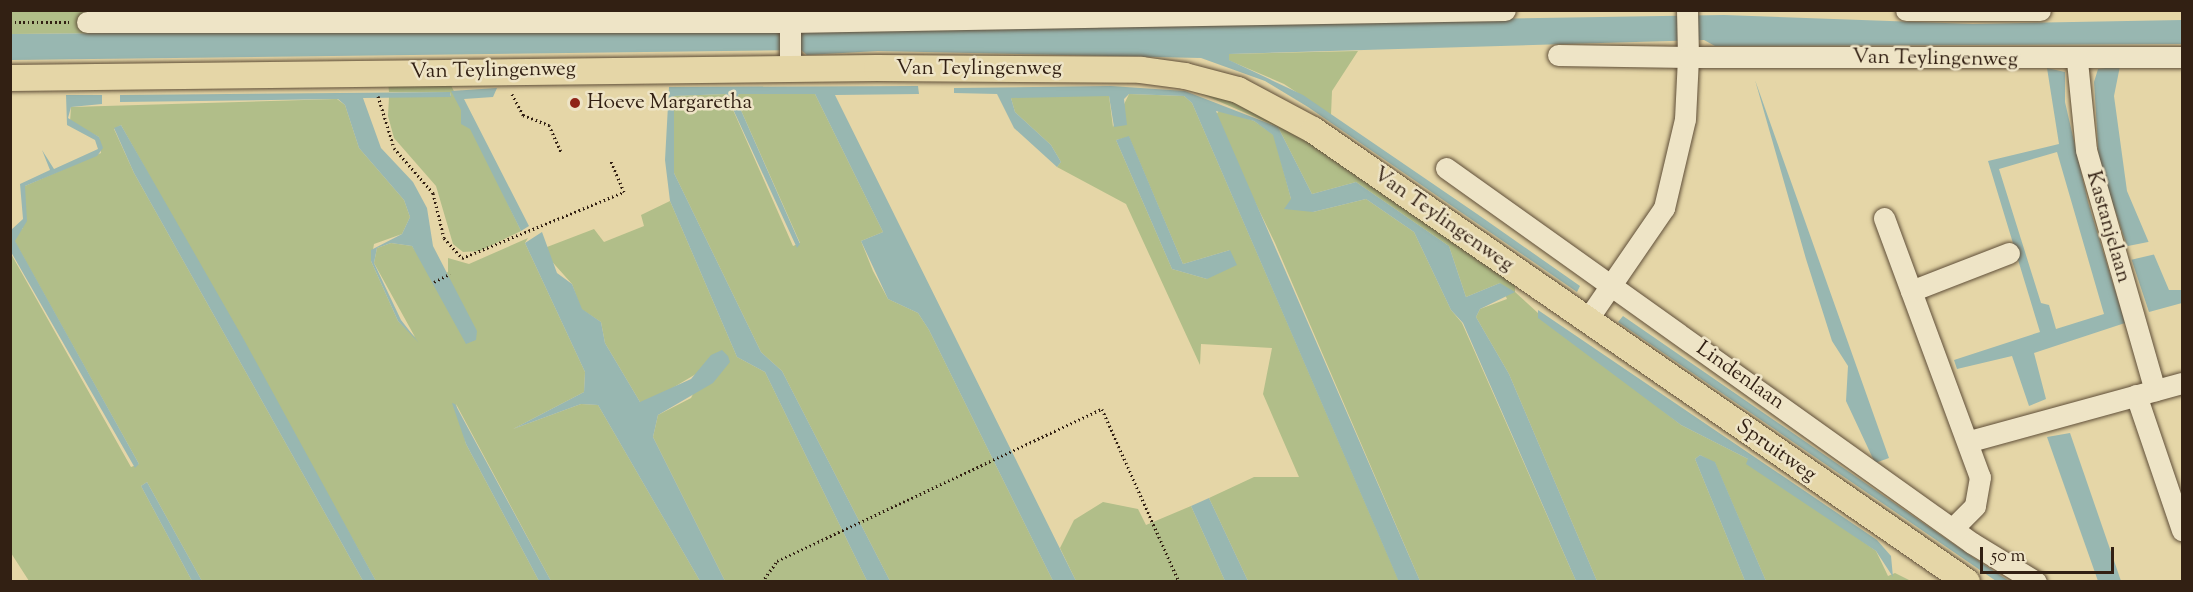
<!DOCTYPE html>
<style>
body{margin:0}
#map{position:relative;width:2193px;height:592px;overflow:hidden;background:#e5d6a7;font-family:"Sorts Mill Goudy",serif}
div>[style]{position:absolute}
.green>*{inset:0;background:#b1be89}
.water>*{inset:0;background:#98b7b1}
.pier>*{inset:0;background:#e5d6a7}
.path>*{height:3px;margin-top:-1.5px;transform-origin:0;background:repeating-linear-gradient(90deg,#322013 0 1.5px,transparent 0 4.5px)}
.roads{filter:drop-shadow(0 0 2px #5f4e38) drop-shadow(0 0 2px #5f4e38)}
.minor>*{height:21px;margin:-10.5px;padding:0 10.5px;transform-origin:10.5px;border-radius:10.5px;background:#eee4c6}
.major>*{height:26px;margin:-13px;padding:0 13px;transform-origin:13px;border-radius:13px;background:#e5d6a7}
.dots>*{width:16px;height:16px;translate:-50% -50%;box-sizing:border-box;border:3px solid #eee4c6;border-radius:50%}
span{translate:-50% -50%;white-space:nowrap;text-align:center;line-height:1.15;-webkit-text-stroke:5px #eee4c6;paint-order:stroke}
.street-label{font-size:21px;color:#322013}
.poi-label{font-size:21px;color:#322013}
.left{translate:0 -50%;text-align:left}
.frame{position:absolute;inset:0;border:12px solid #322013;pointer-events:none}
.scale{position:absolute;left:1980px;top:547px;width:134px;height:27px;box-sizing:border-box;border:3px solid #322013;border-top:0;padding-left:8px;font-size:18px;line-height:21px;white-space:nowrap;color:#322013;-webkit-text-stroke:4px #eee4c6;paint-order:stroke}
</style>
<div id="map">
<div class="green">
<i style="clip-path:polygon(10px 11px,108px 11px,109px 17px,102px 33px,11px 34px)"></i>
<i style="clip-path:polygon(1358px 51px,1332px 91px,1331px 115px,1284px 84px,1228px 60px,1229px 54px)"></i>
<i style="clip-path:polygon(449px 81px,521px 231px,480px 251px,463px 252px,453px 244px,436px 186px,394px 138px,388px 116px,389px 97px,451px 96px,450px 92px,389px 92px,388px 82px)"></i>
<i style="clip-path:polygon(1186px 87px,1227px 98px,1300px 135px,1515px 282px,1515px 292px,1538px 313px,1681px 425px,1748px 459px,1876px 551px,1888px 576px,1895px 573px,1911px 581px,1766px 581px,1715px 463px,1700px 455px,1695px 459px,1745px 581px,1597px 581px,1509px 374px,1476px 317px,1480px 309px,1507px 299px,1500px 283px,1466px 297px,1449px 246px,1356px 182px,1312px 194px,1278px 127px)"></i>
<i style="clip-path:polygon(evenodd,1019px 93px,1109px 96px,1113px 127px,1129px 94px,1184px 96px,1192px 103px,1399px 581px,1248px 581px,1209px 498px,1254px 477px,1299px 477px,1263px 394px,1272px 348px,1201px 344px,1200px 365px,1126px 204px,1057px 167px,1061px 162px,1051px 145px,1015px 112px,1011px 98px,1019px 93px,1129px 137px,1183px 264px,1230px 250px,1207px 279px,1172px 269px,1116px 140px,1129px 137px)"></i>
<i style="clip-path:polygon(726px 94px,793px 246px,800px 243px,736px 99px,739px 94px,815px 94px,883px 232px,861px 241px,873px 271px,888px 299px,918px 313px,929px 330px,1053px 581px,890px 581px,782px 371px,761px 352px,674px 173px,674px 96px)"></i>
<i style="clip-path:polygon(337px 99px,345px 105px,359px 148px,404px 200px,410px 217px,402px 234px,374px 244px,371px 261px,398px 321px,415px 337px,374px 263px,377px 248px,391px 243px,412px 246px,434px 279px,448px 272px,448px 258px,469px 264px,528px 238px,525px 243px,585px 372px,584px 392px,513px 429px,581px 404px,598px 405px,700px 581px,551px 581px,456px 404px,466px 444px,539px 581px,376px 581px,121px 125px,114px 129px,134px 173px,363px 581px,202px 581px,147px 482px,141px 486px,192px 581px,29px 581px,11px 553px,10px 252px,131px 467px,139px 464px,15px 242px,15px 234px,23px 228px,25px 186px,101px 153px,99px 137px,70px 122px,71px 107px)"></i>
<i style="clip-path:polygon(1220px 109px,1254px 121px,1274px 135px,1291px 199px,1313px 212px,1366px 199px,1414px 232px,1451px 310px,1462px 323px,1576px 581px,1420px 581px,1275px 243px,1214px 118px)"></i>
<i style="clip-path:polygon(670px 201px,737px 357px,765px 372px,867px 581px,725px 581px,653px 437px,658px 415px,691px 398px,706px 368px,649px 402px,640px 402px,605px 343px,601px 322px,581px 309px,572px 284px,547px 256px,547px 247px,594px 229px,604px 242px,644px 226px,641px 215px)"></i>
<i style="clip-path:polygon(1103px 502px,1138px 509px,1146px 525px,1191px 506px,1225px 581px,1076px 581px,1060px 548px,1074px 520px)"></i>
</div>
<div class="water">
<i style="clip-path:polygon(596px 10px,782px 11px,642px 15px,878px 29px,1724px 15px,1973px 24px,2182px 20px,2182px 44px,1715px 46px,1704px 40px,1229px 54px,1229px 60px,1303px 95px,1480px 216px,1580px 286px,1577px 292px,1308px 107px,1265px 81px,1201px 58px,878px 51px,807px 55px,801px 50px,11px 60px,10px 34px,223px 32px,616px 15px)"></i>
<i style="clip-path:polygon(2120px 66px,2114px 96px,2127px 191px,2169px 290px,2182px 290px,2182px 303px,2149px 312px,2099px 162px,2094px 82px,2098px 69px)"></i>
<i style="clip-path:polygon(evenodd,2047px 68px,2065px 72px,2065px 102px,2088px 202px,2125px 323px,2034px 353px,2046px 399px,2029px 406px,2012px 356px,1957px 369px,1954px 360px,2040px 332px,1988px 161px,2059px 144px,2047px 68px,2057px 152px,2104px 314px,2056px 329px,2049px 305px,2041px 303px,1999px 169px,2057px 152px)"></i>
<i style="clip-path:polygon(1755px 80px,1889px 458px,1875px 463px,1846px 401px,1848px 366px,1832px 341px,1806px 259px)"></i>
<i style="clip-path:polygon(918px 86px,919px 94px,835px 95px,1076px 581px,1053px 581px,929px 330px,918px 313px,888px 299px,861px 241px,883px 232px,815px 94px,739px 94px,736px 99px,800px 244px,797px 248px,726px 94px,674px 96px,674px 173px,761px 352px,782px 371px,890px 581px,867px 581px,765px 372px,737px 357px,670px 201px,665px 160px,669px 87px)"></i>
<i style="clip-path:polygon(1111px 86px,1185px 91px,1278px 127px,1312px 194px,1356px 182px,1449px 246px,1466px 297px,1500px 283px,1515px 292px,1480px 309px,1476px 317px,1509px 374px,1597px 581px,1576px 581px,1463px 323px,1451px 310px,1414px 232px,1366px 199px,1313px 212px,1284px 209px,1291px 199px,1273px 135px,1254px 121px,1216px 111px,1420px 581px,1399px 582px,1192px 103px,1184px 96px,1129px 94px,1124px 99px,1127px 125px,1114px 127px,1109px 96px,1011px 98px,1015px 112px,1051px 145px,1061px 162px,1057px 167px,1014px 128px,997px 94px,954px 93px,954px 88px)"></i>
<i style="clip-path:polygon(497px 88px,493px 97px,464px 99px,529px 226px,521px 231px,470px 129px,461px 124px,461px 110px,451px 91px)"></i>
<i style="clip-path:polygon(450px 92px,451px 97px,363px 98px,381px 148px,413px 182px,427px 208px,433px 246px,477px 331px,476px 340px,466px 344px,412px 246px,391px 243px,377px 248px,374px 263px,401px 320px,419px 343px,398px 321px,371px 261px,371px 250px,402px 234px,410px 217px,404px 200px,359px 148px,345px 105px,338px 99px,120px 102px,120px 95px)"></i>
<i style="clip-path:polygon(66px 95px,102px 95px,102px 104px,71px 107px,68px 118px,99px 137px,103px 148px,97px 156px,25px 186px,27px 221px,15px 241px,139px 464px,135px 468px,11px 252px,11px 230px,23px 219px,20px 184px,50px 170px,42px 150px,54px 169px,98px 149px,95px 140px,67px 125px)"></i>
<i style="clip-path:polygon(121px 125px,243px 338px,376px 581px,363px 581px,134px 173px,114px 128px)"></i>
<i style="clip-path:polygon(1129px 136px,1183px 264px,1230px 250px,1237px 265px,1207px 279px,1172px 269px,1116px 140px)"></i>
<i style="clip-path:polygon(542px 232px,557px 273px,572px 284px,582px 309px,601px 322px,605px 343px,640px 402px,691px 379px,711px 355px,722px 350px,728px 356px,730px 362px,713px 383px,658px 415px,653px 437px,725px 581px,700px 581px,598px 405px,581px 404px,513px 429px,584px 392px,585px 372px,525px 243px)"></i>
<i style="clip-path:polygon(1538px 310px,1877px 540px,1891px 556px,1893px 577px,1876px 551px,1746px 464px,1748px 459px,1681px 425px,1538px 318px)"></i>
<i style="clip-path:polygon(1623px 316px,1974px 558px,2009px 581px,1996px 581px,1618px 322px)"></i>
<i style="clip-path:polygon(452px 403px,455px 404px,551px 581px,539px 581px,466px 444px)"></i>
<i style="clip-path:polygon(2070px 433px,2121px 581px,2098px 581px,2047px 437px)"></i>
<i style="clip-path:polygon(1700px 455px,1715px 462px,1766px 581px,1745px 581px,1695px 459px)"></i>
<i style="clip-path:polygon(147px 482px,202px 581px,192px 581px,141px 486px)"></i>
<i style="clip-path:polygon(1209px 498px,1248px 581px,1225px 581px,1191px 506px)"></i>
</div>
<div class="pier">
<i style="clip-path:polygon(2153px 241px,2156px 254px,2126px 261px,2123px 247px)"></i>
</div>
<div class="path">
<i style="left:10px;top:22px;width:59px"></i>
<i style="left:512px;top:94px;width:24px;rotate:62deg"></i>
<i style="left:523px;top:115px;width:28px;rotate:21deg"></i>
<i style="left:549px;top:125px;width:30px;rotate:66deg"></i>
<i style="left:378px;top:96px;width:54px;rotate:72.9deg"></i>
<i style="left:394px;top:148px;width:60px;rotate:49.1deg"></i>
<i style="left:433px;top:193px;width:46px;rotate:76.3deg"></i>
<i style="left:444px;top:238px;width:27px;rotate:48deg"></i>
<i style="left:462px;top:258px;width:175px;rotate:-22.2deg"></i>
<i style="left:624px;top:192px;width:34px;rotate:-113deg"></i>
<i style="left:434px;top:282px;width:18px;rotate:-27deg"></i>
<i style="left:762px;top:582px;width:26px;rotate:-54deg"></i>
<i style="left:777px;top:561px;width:359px;rotate:-25.1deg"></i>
<i style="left:1102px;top:409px;width:189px;rotate:66deg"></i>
</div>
<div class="roads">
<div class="minor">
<i style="left:1906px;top:10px;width:134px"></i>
<i style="left:87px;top:22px;width:703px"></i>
<i style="left:790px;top:22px;width:715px;rotate:-0.96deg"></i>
<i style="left:790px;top:22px;width:47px;rotate:90deg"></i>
<i style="left:1558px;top:55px;width:130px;rotate:0.9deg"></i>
<i style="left:1688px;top:57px;width:47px;rotate:-91.2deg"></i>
<i style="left:2077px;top:61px;width:89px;rotate:84.2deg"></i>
<i style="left:2086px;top:150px;width:250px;rotate:74deg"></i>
<i style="left:1446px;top:168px;width:646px;rotate:35.49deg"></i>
<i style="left:1972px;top:543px;width:75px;rotate:31.4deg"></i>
<i style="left:1884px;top:218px;width:276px;rotate:69.7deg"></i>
<i style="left:1980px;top:477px;width:29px;rotate:100deg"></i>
<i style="left:1975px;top:506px;width:30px;rotate:135deg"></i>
<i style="left:1911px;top:291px;width:105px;rotate:-21.2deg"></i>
<i style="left:1587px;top:320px;width:136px;rotate:-55.5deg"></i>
<i style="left:1664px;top:208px;width:91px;rotate:-76.7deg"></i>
<i style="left:1685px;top:119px;width:62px;rotate:-87.2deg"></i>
<i style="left:1688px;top:57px;width:494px"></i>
<i style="left:2136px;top:395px;width:143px;rotate:71.2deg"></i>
<i style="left:1970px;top:441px;width:220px;rotate:-15.3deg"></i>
</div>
<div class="major">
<i style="left:10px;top:78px;width:867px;rotate:-0.66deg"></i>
<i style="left:877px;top:68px;width:264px;rotate:0.4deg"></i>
<i style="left:1141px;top:70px;width:44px;rotate:7.8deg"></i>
<i style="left:1185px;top:76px;width:55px;rotate:14.8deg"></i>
<i style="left:1238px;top:90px;width:85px;rotate:28.1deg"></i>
<i style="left:1313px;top:130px;width:795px;rotate:34.65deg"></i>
</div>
</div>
<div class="dots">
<i style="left:575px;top:103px;background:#8f2418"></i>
</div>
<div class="street-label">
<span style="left:1935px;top:59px;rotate:1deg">Van Teylingenweg</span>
<span style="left:979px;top:69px">Van Teylingenweg</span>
<span style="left:493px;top:71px;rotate:-1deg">Van Teylingenweg</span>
<span style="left:1443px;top:220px;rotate:35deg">Van Teylingenweg</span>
<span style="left:2108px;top:227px;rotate:74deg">Kastanjelaan</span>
<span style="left:1740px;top:376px;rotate:35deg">Lindenlaan</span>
<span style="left:1776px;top:451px;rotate:35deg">Spruitweg</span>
</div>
<div class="poi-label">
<span class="left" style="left:587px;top:103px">Hoeve Margaretha</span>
</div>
<div class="frame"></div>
<div class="scale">50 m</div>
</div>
